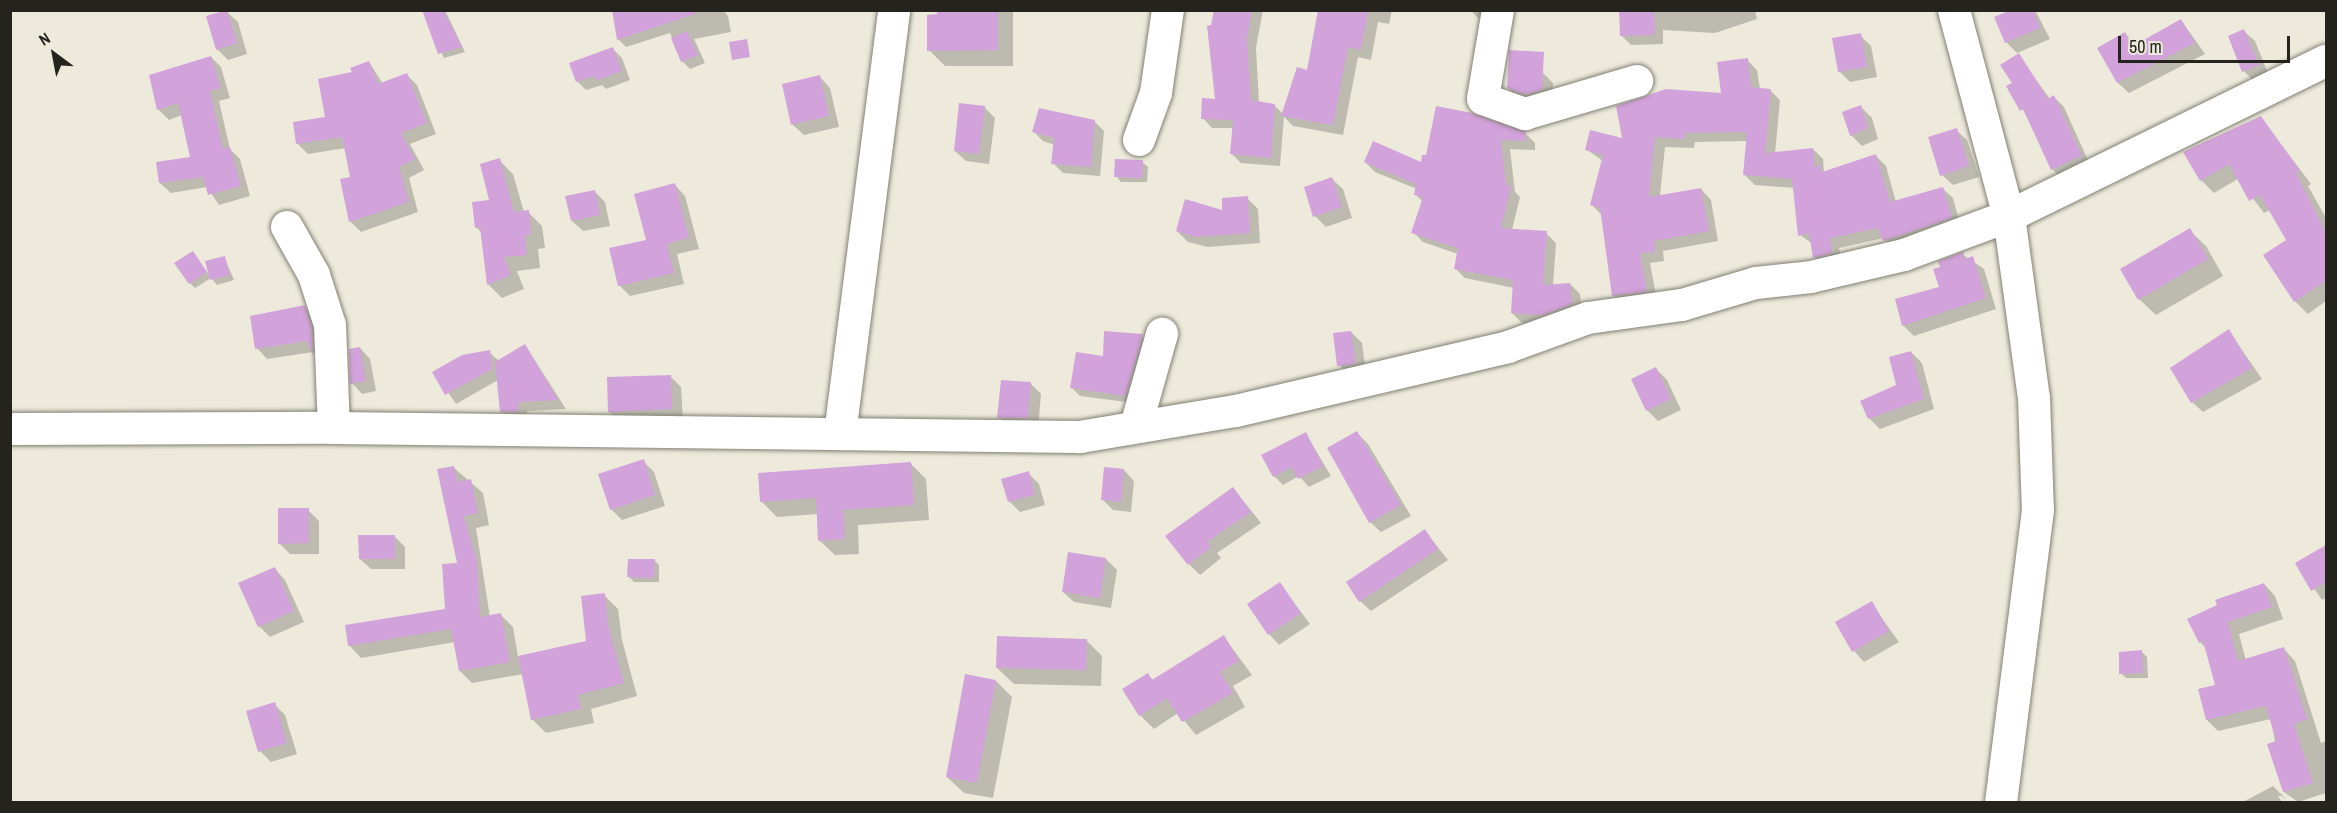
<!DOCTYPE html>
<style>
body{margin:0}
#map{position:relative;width:2337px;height:813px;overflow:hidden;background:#edeadc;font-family:"Archivo Narrow",sans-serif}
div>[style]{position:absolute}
.shadow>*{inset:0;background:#0003}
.building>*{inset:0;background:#d2a2db}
.roads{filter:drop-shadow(0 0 2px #828073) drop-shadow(0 0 2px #828073)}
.minor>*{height:32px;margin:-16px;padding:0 16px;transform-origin:16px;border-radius:16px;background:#fff}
span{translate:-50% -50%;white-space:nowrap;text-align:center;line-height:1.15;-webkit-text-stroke:4.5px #edeadc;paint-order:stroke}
.frame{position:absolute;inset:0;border:12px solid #24231e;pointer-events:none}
.north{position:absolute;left:24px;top:24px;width:60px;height:60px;-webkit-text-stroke:4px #edeadc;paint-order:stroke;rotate:328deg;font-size:16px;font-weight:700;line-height:24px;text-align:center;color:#24231e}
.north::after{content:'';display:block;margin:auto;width:21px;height:27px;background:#24231e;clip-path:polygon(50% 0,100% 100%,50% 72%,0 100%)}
.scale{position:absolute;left:2118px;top:36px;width:172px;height:27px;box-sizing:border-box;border:3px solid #24231e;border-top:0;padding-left:8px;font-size:18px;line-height:21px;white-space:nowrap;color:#24231e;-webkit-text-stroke:4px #edeadc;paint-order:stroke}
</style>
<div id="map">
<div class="shadow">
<i style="clip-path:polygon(423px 10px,445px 10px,465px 52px,444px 58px)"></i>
<i style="clip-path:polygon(613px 10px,723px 10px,728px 16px,731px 32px,694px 39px,705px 63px,690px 69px,682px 61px,670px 33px,626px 47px,618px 39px)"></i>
<i style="clip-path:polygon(939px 10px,1013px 10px,1013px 66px,945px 66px,929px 50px)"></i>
<i style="clip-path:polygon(1216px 10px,1263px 10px,1256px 48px,1259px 103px,1275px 106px,1283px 114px,1341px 10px,1392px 10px,1389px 24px,1378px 22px,1371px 60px,1358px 57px,1343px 135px,1293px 126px,1284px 117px,1280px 166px,1241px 163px,1231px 153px,1234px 128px,1212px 128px,1203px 118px,1217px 100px,1213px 26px)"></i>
<i style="clip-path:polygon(1470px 10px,1498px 10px,1492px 16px,1478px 18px)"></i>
<i style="clip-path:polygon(1621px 10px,1755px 10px,1757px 19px,1715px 33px,1663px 30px,1663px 44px,1631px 45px,1621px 35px)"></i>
<i style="clip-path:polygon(2015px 10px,2035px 10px,2050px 39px,2017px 53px,2006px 42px)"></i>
<i style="clip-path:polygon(227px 12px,238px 22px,247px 54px,228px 60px,217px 49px)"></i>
<i style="clip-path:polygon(2181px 20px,2205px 54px,2129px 93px,2118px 83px,2125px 34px,2137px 45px)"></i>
<i style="clip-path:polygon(2244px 31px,2255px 41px,2269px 76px,2254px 82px,2244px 71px)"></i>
<i style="clip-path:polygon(1860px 35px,1871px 46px,1877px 77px,1850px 82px,1839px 71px)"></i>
<i style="clip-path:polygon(613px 49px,622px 58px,630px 80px,606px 89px,602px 85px,586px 90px,577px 81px)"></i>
<i style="clip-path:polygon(2018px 55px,2050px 99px,2054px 97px,2064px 107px,2091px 167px,2063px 180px,2052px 169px,2029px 119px,2008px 87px,2015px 83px)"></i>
<i style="clip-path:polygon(211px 57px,221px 67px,230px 98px,219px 101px,230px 149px,240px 159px,250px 196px,219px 205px,207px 187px,171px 193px,160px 183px,192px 158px,182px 115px,169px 120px,159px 110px,151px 76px)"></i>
<i style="clip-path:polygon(1747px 60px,1757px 70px,1760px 89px,1770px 90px,1780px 100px,1775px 154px,1813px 149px,1823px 159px,1824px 173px,1876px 156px,1886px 166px,1896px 202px,1942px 188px,1953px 198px,1961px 228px,1895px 251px,1884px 238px,1839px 248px,1842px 263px,1825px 267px,1815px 257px,1813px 244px,1800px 235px,1795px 188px,1755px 185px,1745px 175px,1748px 141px,1695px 142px,1694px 148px,1665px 147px,1660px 196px,1701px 189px,1711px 200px,1718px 241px,1663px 251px,1664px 261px,1650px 263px,1657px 301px,1624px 306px,1614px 296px,1602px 215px,1592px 205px,1603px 161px,1586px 149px,1624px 140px,1722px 94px)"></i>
<i style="clip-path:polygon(369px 62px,383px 84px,407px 75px,417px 85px,436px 134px,410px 144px,424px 170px,409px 178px,418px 212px,361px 232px,350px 221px,352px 178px,346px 148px,308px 154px,298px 144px,327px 118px,354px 73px)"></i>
<i style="clip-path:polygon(1543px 73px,1553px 83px,1552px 101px,1519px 99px,1508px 88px)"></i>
<i style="clip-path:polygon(820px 77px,830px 88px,839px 127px,804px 135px,793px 125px,784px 85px)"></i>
<i style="clip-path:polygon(984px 107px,995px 118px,989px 164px,966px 161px,955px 151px)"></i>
<i style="clip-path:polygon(1861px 107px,1872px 118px,1878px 139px,1862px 146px,1851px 135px)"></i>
<i style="clip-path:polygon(2261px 118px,2311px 184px,2308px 186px,2326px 218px,2326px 301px,2308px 314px,2295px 301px,2288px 241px,2270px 210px,2264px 213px,2238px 179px,2214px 193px,2201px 180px)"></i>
<i style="clip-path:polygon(1094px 121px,1104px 131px,1100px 176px,1063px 173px,1053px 163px,1055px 145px,1043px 141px,1034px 132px)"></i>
<i style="clip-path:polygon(1956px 130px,1967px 140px,1979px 177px,1953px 185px,1942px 175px)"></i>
<i style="clip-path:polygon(1525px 133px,1535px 143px,1535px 150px,1510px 149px,1515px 192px,1520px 197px,1512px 230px,1546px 233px,1556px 243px,1553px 286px,1570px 284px,1580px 294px,1582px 314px,1554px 324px,1522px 323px,1512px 313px,1514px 288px,1465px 278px,1455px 268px,1458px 254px,1423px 242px,1413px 232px,1423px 202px,1416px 195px,1417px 189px,1375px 172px,1365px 162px,1422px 165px,1424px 157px)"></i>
<i style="clip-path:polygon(499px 160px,513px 174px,524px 212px,528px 212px,542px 226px,545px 248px,538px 249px,540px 268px,517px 271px,524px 289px,502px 298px,488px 284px,482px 233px,476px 227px,491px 201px)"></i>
<i style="clip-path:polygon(1142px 162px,1148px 167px,1147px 182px,1121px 182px,1116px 176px)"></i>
<i style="clip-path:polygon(1332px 179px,1343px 189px,1352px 218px,1326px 227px,1315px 216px)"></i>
<i style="clip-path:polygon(675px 185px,685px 196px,699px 249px,677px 254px,684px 284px,630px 296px,619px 285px,648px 241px)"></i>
<i style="clip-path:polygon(594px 191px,605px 202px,610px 226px,583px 231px,572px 221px)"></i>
<i style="clip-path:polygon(1247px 198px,1258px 209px,1260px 243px,1208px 247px,1188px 242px,1177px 231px)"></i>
<i style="clip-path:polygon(2189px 230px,2206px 246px,2223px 276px,2156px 315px,2139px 299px,2122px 270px)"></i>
<i style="clip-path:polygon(193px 253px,210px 276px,224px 257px,234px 280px,217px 285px,211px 278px,195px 288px,190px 283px)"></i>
<i style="clip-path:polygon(1962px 254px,1984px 269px,1996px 309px,1914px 336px,1903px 325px,1941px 288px,1942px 268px)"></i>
<i style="clip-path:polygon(304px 306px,315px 317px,323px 363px,313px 352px,267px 359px,257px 348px)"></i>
<i style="clip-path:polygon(2229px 331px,2262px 379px,2203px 412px,2192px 402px)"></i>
<i style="clip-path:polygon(1105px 332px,1142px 336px,1151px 344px,1134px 403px,1080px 396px,1072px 388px,1105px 358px)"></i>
<i style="clip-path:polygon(1351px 332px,1362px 343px,1366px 374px,1350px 376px,1339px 365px)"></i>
<i style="clip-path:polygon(525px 345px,566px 409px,527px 411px,528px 421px,511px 421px,502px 411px,498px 380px,456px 404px,434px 372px,489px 352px,499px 361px)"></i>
<i style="clip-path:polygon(360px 348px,370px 359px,376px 391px,362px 394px,352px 383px)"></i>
<i style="clip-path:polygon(1911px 352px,1922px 363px,1934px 409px,1880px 429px,1869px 418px,1898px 386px)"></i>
<i style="clip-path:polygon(1656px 369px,1667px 380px,1681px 410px,1658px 421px,1647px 410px)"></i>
<i style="clip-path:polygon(670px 376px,681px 387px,683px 420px,620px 422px,609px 412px)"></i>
<i style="clip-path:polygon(1030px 383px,1041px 394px,1038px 429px,1010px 428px,999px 417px)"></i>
<i style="clip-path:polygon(1357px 433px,1368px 444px,1411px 516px,1381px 532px,1370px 522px)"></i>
<i style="clip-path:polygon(1306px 434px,1331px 476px,1309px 487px,1299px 476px,1283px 485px,1274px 476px)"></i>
<i style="clip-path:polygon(643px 461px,654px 472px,665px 506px,622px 520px,611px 509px)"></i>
<i style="clip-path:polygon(911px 464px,926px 479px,929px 520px,858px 525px,859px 554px,835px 555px,819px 540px,818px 514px,777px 517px,761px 501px)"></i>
<i style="clip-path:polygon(453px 467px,483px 493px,489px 525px,476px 528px,490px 617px,501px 615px,513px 627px,518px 657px,587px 642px,604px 595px,618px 609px,622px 640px,637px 696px,591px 709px,594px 723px,546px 733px,532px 719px,523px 674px,472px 683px,460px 671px,455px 642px,361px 658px,349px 645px,446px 610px,458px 565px)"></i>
<i style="clip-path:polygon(1124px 470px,1134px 481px,1131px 512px,1113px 510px,1102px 499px)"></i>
<i style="clip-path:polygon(1028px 473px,1039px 484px,1045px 505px,1020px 512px,1009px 501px)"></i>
<i style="clip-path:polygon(1233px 488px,1261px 523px,1217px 553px,1221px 558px,1200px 575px,1189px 564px)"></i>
<i style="clip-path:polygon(308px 510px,319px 521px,319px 554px,290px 554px,279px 543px)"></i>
<i style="clip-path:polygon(1425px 531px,1448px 560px,1371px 611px,1360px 601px)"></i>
<i style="clip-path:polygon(394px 536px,405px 547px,405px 569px,371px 569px,360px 559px)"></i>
<i style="clip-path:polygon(2326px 547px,2326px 598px,2322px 600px,2297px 564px)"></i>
<i style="clip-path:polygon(1106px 559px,1117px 570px,1111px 608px,1074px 602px,1063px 592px)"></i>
<i style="clip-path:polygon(654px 560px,659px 565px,659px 582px,634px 582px,629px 577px)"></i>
<i style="clip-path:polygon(275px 569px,285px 580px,304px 622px,270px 637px,259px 626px)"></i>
<i style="clip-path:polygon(1280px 584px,1310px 624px,1279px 645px,1269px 634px)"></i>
<i style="clip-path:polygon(2264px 584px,2275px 596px,2283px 619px,2239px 634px,2246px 661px,2284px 649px,2295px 661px,2321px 743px,2326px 741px,2326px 793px,2298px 802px,2284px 792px,2271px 719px,2218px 731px,2207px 720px,2216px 686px,2207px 649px,2200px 642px)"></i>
<i style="clip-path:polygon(1871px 603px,1899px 642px,1864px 662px,1854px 651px)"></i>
<i style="clip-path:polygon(1224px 637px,1252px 675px,1233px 686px,1245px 707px,1196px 735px,1178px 713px,1154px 729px,1140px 715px,1148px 675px,1154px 681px)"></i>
<i style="clip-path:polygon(1086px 640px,1102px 656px,1101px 686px,1014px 684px,997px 668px)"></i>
<i style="clip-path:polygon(2142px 652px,2147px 657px,2148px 678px,2126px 678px,2121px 673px)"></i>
<i style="clip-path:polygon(996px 681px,1012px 697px,993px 798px,964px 793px,947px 777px)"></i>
<i style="clip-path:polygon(274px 704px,285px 715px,297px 754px,271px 762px,260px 751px)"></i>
<i style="clip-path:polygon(2273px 786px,2283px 796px,2287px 802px,2282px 796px,2278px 796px,2282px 802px,2243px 802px)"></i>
</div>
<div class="building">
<i style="clip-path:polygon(227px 10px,237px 43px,216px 50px,206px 16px)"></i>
<i style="clip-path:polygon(422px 10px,443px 10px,462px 47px,438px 54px)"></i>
<i style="clip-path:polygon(612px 10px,694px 10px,695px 14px,617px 40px)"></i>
<i style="clip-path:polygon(937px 10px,998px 10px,998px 50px,927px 51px,927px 15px,937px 14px)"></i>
<i style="clip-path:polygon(1214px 10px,1252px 10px,1247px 38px,1251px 100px,1275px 104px,1271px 158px,1230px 154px,1233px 120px,1201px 119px,1202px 98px,1215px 99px,1207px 26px,1211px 25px)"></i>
<i style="clip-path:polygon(1318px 10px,1368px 10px,1361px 50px,1348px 47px,1333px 125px,1281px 116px,1297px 67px,1307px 70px)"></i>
<i style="clip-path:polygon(1619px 10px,1654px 10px,1655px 35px,1620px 36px)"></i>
<i style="clip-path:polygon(2011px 10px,2033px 10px,2040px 28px,2005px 43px,1994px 17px)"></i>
<i style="clip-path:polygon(2181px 19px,2195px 43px,2117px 83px,2097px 48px,2125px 32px,2133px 46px)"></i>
<i style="clip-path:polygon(2244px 29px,2259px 65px,2242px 72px,2228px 36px)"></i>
<i style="clip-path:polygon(687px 31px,698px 55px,681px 62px,671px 38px)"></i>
<i style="clip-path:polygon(1861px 33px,1867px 67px,1838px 72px,1832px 38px)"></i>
<i style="clip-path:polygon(747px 39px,750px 57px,732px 60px,729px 42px)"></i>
<i style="clip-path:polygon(613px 47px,622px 71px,596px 81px,594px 76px,576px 82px,569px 63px)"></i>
<i style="clip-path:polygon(1509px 50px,1544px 52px,1542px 90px,1526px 95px,1507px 88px)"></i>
<i style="clip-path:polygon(2019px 53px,2048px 99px,2054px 95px,2082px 156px,2051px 170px,2023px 109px,2020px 111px,2006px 86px,2012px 83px,2000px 65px)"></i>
<i style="clip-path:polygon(211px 56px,221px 88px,210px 91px,223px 149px,230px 147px,241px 186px,208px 195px,203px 177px,159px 183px,156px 162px,190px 157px,178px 103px,157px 110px,149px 75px)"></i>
<i style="clip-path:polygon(1748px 58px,1751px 87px,1771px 89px,1765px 153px,1813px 148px,1815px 167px,1820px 165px,1822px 172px,1876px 154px,1890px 202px,1943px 187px,1952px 218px,1883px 241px,1878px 228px,1830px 238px,1832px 253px,1813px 258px,1809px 233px,1798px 236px,1792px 179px,1743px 175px,1747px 132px,1685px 133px,1685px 139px,1655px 137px,1649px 197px,1701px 188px,1709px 231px,1654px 241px,1655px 252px,1640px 253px,1647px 292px,1612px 296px,1600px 208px,1590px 205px,1603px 155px,1585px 150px,1590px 130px,1622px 138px,1616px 106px,1666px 89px,1721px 93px,1717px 62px)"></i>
<i style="clip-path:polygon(369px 61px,378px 84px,407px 73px,427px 123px,401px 133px,415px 159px,399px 167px,409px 202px,349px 222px,340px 179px,350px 177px,342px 137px,296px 144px,293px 122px,325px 117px,318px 79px,352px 72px,350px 68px)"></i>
<i style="clip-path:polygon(820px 75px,829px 116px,791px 125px,782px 84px)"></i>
<i style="clip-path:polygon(959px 103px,985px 106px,979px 154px,954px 151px)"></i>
<i style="clip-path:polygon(1861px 105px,1868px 128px,1850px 136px,1842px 112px)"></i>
<i style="clip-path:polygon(1436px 106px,1472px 113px,1526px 131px,1525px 141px,1501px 140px,1506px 185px,1511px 186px,1501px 228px,1547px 231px,1543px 285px,1570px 283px,1572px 304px,1543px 315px,1511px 313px,1513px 280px,1454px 269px,1458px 248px,1411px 233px,1423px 197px,1414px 195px,1416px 184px,1364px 162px,1373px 141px,1421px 162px,1422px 155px,1426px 155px)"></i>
<i style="clip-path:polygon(1039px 108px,1095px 120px,1091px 167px,1051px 164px,1054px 138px,1032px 132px)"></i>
<i style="clip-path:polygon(2261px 116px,2300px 171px,2296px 173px,2326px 233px,2326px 281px,2294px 302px,2263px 255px,2286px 240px,2260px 195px,2249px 201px,2229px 164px,2200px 181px,2183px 152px)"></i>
<i style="clip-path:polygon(1957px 128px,1969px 166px,1940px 176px,1928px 137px)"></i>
<i style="clip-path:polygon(500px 158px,514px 212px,529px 210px,531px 235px,525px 235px,527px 255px,504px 257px,511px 275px,487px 285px,480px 227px,475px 228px,472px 202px,489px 200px,480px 164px)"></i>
<i style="clip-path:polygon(1115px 159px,1143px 160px,1142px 178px,1114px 177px)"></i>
<i style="clip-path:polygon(1332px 177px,1342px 207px,1313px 217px,1304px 187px)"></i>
<i style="clip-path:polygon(675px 183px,689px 238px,667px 244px,674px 273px,618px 286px,609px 248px,646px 240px,634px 194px)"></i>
<i style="clip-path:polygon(595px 190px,600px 215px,571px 221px,565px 196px)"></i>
<i style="clip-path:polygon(1248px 196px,1250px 233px,1196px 237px,1176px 231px,1185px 199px,1222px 210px,1222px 198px)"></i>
<i style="clip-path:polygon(2190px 228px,2208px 259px,2138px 300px,2120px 269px)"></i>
<i style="clip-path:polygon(193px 251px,207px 272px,189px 284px,174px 263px)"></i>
<i style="clip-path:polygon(1963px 252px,1965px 259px,1973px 256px,1986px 298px,1902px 326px,1895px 299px,1939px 287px,1933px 269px,1940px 267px,1938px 261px)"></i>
<i style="clip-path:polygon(225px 256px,230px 275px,210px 280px,205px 261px)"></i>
<i style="clip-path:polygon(305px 305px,312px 328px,313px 355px,307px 341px,255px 349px,250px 316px)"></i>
<i style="clip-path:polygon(2229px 329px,2252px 368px,2191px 403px,2170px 368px)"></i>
<i style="clip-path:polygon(1104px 331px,1143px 334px,1126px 396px,1070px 388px,1076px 352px,1103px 356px)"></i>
<i style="clip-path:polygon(1351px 331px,1356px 364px,1337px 366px,1333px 333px)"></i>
<i style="clip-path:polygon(525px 344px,558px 400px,518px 402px,519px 412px,500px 412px,495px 362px)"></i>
<i style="clip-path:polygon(360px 347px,366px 381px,350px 384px,349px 349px)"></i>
<i style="clip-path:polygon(490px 350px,492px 369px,445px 395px,432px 372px,462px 355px)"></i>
<i style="clip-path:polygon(1911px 351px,1924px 399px,1868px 419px,1860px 401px,1896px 385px,1889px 357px)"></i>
<i style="clip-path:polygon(1656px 367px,1671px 399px,1646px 411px,1631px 379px)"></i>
<i style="clip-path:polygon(671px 375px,672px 409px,608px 412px,607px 377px)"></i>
<i style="clip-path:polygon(1001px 380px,1031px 382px,1028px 418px,997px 418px)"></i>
<i style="clip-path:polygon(1357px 431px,1401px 505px,1369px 523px,1327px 448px)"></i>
<i style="clip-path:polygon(1306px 432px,1323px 466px,1298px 479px,1292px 467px,1273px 477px,1261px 455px)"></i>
<i style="clip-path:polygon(644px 459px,655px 495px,610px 510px,598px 474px)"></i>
<i style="clip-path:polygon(911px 462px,914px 505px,843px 510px,845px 539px,818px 541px,816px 498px,760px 502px,758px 473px)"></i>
<i style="clip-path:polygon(454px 466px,457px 482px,471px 479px,478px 513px,464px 516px,477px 562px,480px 617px,501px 613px,510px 662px,459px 671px,451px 629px,348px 646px,345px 625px,445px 609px,442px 564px,457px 563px,437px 469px)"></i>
<i style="clip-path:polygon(1104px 467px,1124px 469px,1121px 502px,1101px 500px)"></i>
<i style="clip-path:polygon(1029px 471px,1035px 495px,1008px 502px,1001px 479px)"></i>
<i style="clip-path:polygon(1233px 487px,1251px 512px,1207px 542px,1211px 547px,1188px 565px,1165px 536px)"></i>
<i style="clip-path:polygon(278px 508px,309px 508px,309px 543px,278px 544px)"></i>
<i style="clip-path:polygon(1425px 529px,1438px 549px,1359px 602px,1346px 582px)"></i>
<i style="clip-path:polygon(358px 535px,395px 535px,395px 559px,359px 559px)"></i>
<i style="clip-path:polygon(2326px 545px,2326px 582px,2311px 591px,2295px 563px)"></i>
<i style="clip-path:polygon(1068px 552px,1106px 558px,1100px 598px,1062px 592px)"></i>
<i style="clip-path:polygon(628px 559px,655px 559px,654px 578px,627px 577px)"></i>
<i style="clip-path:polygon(275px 567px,294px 611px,258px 627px,238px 583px)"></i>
<i style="clip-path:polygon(1280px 582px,1301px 613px,1268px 635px,1247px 604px)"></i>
<i style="clip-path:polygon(2264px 583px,2272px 607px,2228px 622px,2238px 661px,2284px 647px,2307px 719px,2294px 724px,2313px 783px,2283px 792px,2267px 744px,2276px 741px,2266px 706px,2206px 720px,2198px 689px,2215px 685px,2203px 641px,2199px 643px,2187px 619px,2217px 605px,2215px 600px)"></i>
<i style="clip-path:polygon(605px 593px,608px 625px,624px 683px,578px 695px,581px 709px,531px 720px,518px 656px,586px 641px,581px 596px)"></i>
<i style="clip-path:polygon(1872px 601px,1889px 631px,1852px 652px,1835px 622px)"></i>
<i style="clip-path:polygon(1224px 635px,1239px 661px,1220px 672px,1233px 693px,1182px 722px,1167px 698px,1139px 716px,1122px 689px,1148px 673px,1152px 680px)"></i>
<i style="clip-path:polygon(997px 636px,1087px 639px,1086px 670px,996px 668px)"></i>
<i style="clip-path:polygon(2142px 650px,2143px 673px,2119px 674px,2119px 652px)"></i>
<i style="clip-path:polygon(965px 674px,996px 680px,977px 783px,946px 777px)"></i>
<i style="clip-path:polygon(275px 702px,287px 743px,258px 752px,246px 711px)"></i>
</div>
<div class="roads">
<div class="minor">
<i style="left:1498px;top:10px;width:90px;rotate:99.6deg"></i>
<i style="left:1483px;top:99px;width:45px;rotate:19.7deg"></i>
<i style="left:1525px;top:114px;width:117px;rotate:-16.4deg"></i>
<i style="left:1954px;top:10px;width:213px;rotate:75.1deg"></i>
<i style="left:2009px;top:216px;width:184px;rotate:82.2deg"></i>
<i style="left:2034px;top:398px;width:112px;rotate:88deg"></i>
<i style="left:2038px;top:510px;width:294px;rotate:97.2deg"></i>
<i style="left:1139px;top:140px;width:50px;rotate:-70.1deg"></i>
<i style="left:1156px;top:93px;width:84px;rotate:-81.8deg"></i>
<i style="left:287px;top:227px;width:55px;rotate:60.6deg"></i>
<i style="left:314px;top:275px;width:52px;rotate:72.3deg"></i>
<i style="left:330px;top:325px;width:103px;rotate:87.8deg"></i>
<i style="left:1136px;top:426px;width:96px;rotate:-74.2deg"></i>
<i style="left:10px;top:429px;width:324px;rotate:-0.2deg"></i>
<i style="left:334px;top:428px;width:746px;rotate:0.69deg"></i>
<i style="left:1080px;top:437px;width:158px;rotate:-9.5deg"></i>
<i style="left:1236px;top:411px;width:279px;rotate:-13.2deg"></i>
<i style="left:1508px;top:347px;width:85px;rotate:-19.9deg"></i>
<i style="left:1588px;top:318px;width:95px;rotate:-7.9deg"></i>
<i style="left:1682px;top:305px;width:77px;rotate:-16.6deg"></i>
<i style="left:1756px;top:283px;width:55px;rotate:-6.2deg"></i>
<i style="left:1811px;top:277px;width:96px;rotate:-13.3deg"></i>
<i style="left:1904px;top:255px;width:112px;rotate:-20.4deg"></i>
<i style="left:2009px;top:216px;width:353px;rotate:-26.1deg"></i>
<i style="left:840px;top:434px;width:427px;rotate:-82.7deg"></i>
</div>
</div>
<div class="frame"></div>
<div class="north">N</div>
<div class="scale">50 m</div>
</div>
